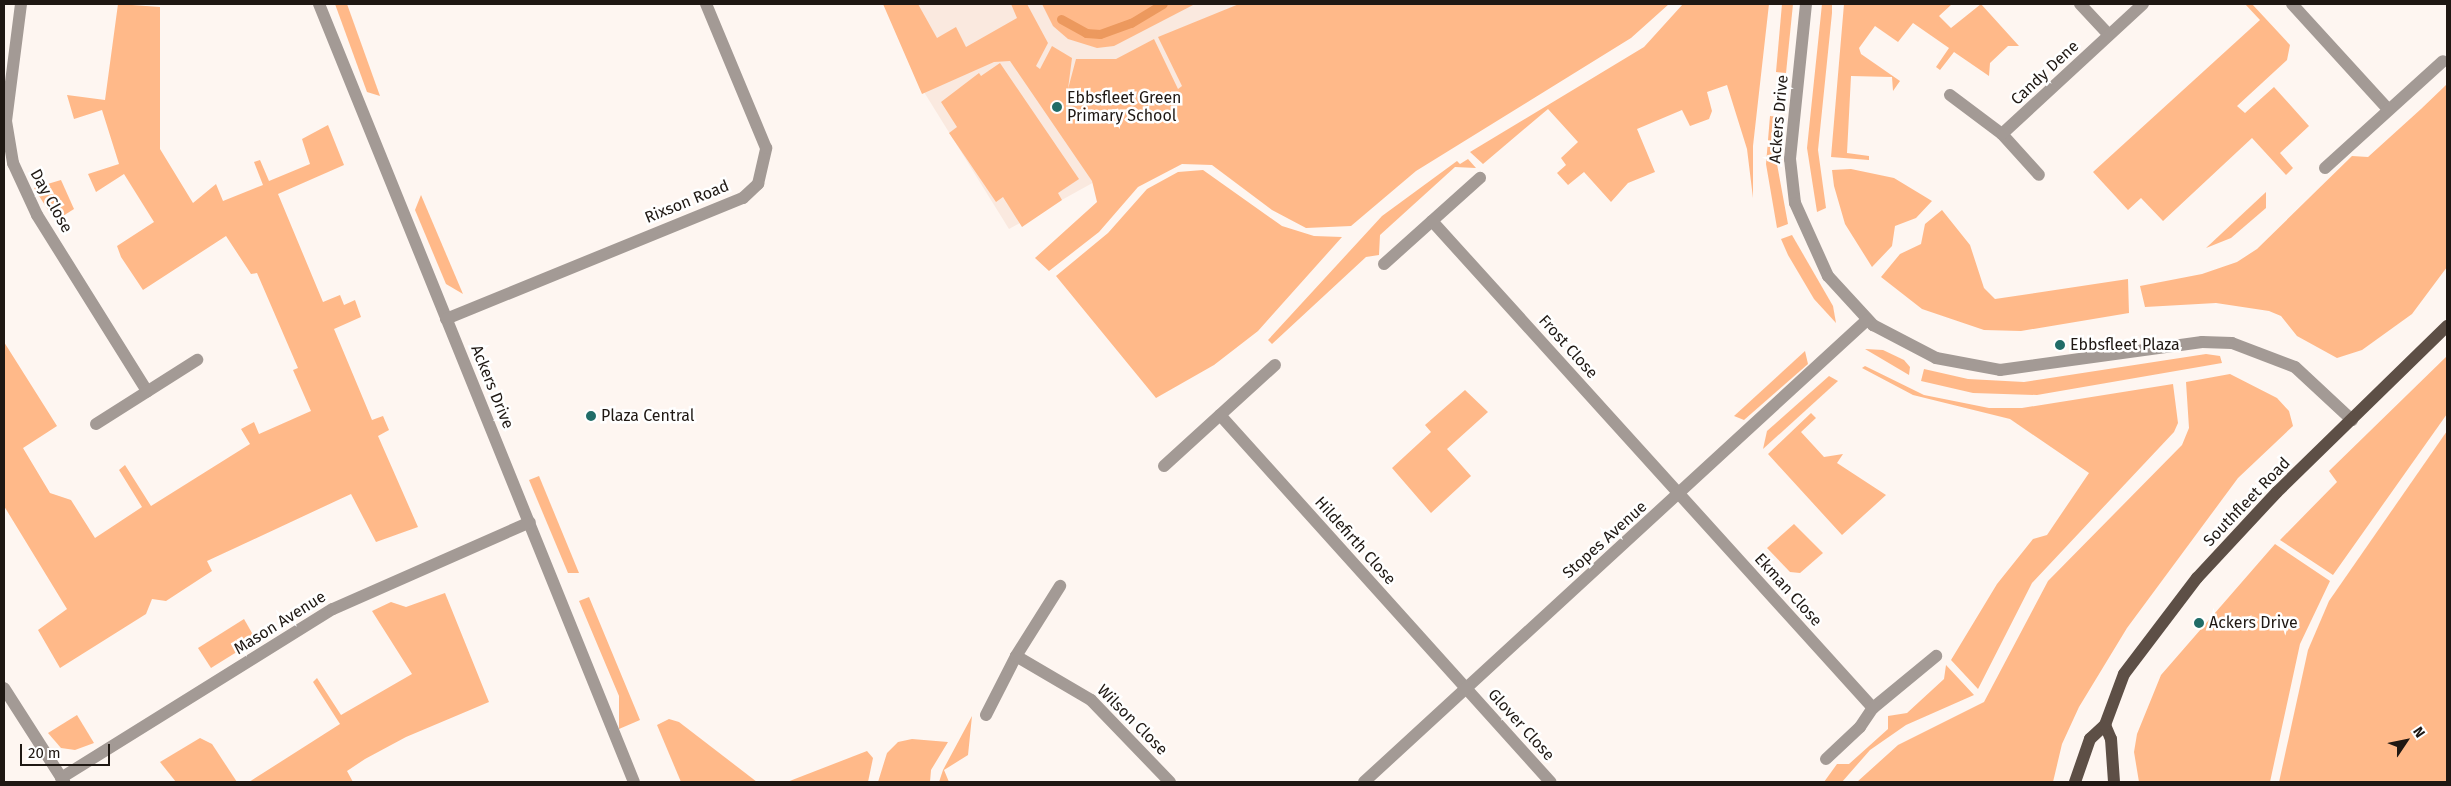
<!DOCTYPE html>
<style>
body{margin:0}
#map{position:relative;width:2451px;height:786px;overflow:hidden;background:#fef6f1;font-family:"Fira Sans",sans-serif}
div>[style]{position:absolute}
.built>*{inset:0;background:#fae9df}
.green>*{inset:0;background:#ffb989}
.stream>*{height:9px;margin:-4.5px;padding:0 4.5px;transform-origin:4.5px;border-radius:4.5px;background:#ec995e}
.minor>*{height:12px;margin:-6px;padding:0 6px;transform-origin:6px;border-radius:6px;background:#a39a95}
.major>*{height:12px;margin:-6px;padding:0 6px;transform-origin:6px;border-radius:6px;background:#5d4f46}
.dots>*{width:14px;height:14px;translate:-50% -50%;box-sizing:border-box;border:2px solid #fff;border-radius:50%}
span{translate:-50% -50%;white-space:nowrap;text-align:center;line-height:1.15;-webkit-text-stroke:5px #fff;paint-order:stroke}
.street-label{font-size:16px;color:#1f1813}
.poi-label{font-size:16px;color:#1f1813}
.left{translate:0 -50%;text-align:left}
.frame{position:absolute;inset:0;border:5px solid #1f1813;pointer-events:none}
.north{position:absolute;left:2381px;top:716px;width:50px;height:50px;-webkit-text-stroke:4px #fff;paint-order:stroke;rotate:56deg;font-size:14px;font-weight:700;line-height:20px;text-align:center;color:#1f1813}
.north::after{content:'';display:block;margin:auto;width:18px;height:22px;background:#1f1813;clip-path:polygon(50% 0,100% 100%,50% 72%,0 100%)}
.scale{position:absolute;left:20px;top:744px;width:90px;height:22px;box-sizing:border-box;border:2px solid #1f1813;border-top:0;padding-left:6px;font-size:15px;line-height:18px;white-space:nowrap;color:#1f1813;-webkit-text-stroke:4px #fff;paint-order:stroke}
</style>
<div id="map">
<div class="built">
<i style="clip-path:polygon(886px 4px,1336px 4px,1125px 165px,1009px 229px,919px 84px)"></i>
</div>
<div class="green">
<i style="clip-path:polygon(118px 4px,160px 7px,160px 149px,193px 203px,216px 184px,223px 201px,263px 185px,254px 162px,260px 160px,269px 181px,310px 164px,302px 139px,328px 125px,344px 165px,278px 194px,323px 302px,340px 295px,344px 305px,355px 300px,361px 317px,334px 329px,372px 420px,383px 416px,389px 430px,378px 436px,418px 527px,376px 542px,351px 494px,207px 561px,212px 571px,166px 601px,152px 599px,146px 614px,60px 668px,38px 630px,67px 609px,4px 506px,4px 342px,57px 426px,23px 448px,50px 493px,71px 500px,95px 538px,142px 507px,119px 470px,125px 465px,151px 506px,250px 444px,241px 429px,254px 422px,259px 434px,311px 411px,293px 370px,298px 368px,257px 273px,251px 274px,226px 236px,143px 290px,121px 257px,117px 246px,154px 222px,124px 174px,96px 192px,88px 174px,119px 164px,102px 110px,74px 119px,67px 95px,105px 100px)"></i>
<i style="clip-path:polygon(335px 4px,347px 4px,380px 96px,367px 92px)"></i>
<i style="clip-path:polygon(883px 4px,918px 4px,937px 38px,956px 27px,966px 47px,1017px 18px,1011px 4px,1027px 4px,1048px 43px,1036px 66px,1040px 69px,1052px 46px,1072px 58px,1068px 89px,1076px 59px,1116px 59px,1154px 39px,1178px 89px,1182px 86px,1158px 37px,1239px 4px,1669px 4px,1631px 38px,1416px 171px,1351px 226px,1306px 228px,1272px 210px,1212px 165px,1182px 164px,1138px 187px,1099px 232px,1049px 271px,1035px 258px,1097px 202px,1092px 181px,1010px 61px,994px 62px,922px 94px)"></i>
<i style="clip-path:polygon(1042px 4px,1195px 4px,1114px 46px,1097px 48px,1068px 39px,1053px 26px)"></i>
<i style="clip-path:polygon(1683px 4px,1769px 4px,1753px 146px,1753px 198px,1747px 149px,1727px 85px,1707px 92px,1712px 111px,1709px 119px,1690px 126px,1682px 110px,1637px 129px,1655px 172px,1628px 183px,1611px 202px,1584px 172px,1568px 185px,1557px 173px,1566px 165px,1561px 158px,1578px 142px,1548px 109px,1483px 164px,1470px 152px,1644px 47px)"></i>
<i style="clip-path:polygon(1782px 4px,1793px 4px,1786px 73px,1776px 72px)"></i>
<i style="clip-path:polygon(1822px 4px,1832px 4px,1832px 13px,1818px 150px,1826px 208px,1817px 212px,1807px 148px)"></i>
<i style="clip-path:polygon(1844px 4px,1952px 4px,1939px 16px,1951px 28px,1981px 4px,2019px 46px,2008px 46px,1990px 63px,1989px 76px,1954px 52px,1940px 70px,1936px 67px,1949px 48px,1913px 23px,1898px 42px,1875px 26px,1859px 48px,1861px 54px,1900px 81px,1893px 91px,1892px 77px,1851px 76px,1847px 153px,1869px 156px,1869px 160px,1831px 157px)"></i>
<i style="clip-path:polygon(2245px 4px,2252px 4px,2290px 45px,2287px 60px,2237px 106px,2245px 113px,2274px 87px,2309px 126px,2280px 153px,2293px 168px,2286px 175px,2252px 138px,2163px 221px,2141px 198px,2128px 210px,2093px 172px,2260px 20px)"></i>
<i style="clip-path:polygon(1000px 63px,1079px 179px,1058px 193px,1062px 200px,1022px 227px,1003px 197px,996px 202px,949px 133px,957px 127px,941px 102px,979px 73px,981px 76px)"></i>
<i style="clip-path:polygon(2447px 69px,2447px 267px,2412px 314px,2362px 350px,2337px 358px,2297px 336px,2281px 316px,2269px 311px,2216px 303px,2145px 307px,2140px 286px,2202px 274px,2237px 262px,2257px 249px,2352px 156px,2368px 157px,2421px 109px,2446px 85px)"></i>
<i style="clip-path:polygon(1770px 116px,1780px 117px,1777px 164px,1788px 224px,1777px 228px,1766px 164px)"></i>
<i style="clip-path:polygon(1468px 159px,1476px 168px,1455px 167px,1380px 235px,1379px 255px,1366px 257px,1272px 344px,1268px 340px,1382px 216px,1457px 161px,1460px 164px)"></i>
<i style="clip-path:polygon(1851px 169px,1894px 178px,1932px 201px,1916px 218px,1895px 226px,1892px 246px,1872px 267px,1845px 224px,1834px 186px,1832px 170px)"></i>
<i style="clip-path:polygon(1203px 170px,1282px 226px,1314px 236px,1342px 237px,1258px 331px,1214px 365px,1156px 398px,1056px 276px,1108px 233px,1147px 189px,1178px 172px)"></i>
<i style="clip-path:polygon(61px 180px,74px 209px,55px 221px,34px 188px)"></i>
<i style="clip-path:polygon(2266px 192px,2266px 208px,2231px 238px,2206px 248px)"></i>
<i style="clip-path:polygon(421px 195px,463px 294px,446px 284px,415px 210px)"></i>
<i style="clip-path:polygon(1942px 210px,1970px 245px,1984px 288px,1995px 299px,2128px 279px,2129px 313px,2021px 331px,1984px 330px,1922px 309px,1881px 277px,1900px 254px,1921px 244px,1925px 224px)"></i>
<i style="clip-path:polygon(1792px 235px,1833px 306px,1836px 323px,1814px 299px,1788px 255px,1781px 239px)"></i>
<i style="clip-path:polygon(1865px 349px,1883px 350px,1904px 360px,1910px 367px,1909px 375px)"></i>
<i style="clip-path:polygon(1805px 351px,1808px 364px,1744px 420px,1734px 416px)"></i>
<i style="clip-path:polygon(2206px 354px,2220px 356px,2222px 363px,2037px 395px,1973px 393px,1921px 381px,1924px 369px,1968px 379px,2024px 382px)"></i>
<i style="clip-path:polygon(2447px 356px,2447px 414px,2333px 575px,2280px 540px,2337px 482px,2329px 471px)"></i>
<i style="clip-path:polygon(1865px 366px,1924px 395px,1989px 408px,2022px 408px,2173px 384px,2178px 423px,2174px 432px,2032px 583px,1978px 689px,1951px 660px,1997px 584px,2033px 539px,2047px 535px,2089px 473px,2010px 419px,1913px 395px,1862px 368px)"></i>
<i style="clip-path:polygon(2230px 374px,2277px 398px,2289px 411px,2293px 426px,2238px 478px,2127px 628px,2079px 707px,2062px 744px,2053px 782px,1857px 782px,1898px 745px,1984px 702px,2048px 581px,2182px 445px,2189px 428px,2186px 382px)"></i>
<i style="clip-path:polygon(1829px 376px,1838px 381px,1763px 449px,1767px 431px)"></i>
<i style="clip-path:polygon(1465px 390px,1488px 412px,1447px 449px,1471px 476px,1431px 513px,1392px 468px,1431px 432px,1425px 425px)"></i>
<i style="clip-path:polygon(1811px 413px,1816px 418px,1801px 432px,1824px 457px,1843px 454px,1837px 463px,1886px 495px,1842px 535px,1768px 454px)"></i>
<i style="clip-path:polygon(2447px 431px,2447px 782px,2279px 782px,2308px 650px,2329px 601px)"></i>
<i style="clip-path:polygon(539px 476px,579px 573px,568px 573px,529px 480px)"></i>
<i style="clip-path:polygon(1794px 524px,1823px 553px,1800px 573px,1790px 572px,1767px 548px)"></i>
<i style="clip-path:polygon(2275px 544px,2330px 581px,2300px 644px,2270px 782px,2139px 782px,2134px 752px,2137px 734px,2161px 675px)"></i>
<i style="clip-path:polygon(445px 593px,489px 702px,406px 737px,365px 759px,347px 771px,353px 782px,249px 782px,340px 724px,313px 682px,317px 678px,341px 715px,412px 674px,372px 611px,391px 602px,406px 607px)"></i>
<i style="clip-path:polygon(589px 597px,640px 720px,619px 729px,619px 696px,579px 601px)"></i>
<i style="clip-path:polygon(244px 619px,256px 640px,211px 668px,198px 648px)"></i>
<i style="clip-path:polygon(1946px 665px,1974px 695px,1906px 725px,1870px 750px,1842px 782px,1824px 782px,1837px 764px,1849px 764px,1888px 729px,1888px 716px,1907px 713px,1944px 679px)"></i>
<i style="clip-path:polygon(77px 715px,94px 743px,75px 750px,61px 748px,48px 733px)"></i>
<i style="clip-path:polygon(972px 716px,968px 755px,944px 770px,949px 782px,939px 782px,943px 770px)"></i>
<i style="clip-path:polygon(669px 719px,679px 722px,757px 782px,681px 782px,657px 725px)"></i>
<i style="clip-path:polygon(200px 738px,212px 744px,237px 782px,176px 782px,160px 762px)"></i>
<i style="clip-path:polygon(912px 739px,948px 742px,931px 770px,930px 782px,878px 782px,887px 753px,898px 742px)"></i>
<i style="clip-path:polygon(867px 751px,873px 758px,868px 782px,787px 782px)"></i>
</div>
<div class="stream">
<i style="left:1061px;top:19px;width:29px;rotate:29deg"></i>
<i style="left:1086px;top:33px;width:14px;rotate:4deg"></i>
<i style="left:1100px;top:34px;width:33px;rotate:-20deg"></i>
<i style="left:1131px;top:23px;width:37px;rotate:-31deg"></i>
</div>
<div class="minor">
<i style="left:21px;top:4px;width:118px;rotate:97.3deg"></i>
<i style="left:6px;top:121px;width:43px;rotate:80.5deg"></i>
<i style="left:13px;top:163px;width:57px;rotate:65.2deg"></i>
<i style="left:37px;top:215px;width:208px;rotate:58deg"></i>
<i style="left:319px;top:4px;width:839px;rotate:67.96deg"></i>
<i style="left:1806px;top:4px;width:156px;rotate:95.9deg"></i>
<i style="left:1790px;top:159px;width:44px;rotate:83.5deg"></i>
<i style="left:1795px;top:203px;width:80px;rotate:65.7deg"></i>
<i style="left:1828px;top:276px;width:67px;rotate:47.4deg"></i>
<i style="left:1873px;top:325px;width:71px;rotate:27.6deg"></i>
<i style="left:1936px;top:358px;width:65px;rotate:10.6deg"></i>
<i style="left:2000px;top:370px;width:204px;rotate:-7.9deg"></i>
<i style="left:2202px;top:342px;width:30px;rotate:2deg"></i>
<i style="left:2232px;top:343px;width:67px;rotate:20.9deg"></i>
<i style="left:2295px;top:367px;width:78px;rotate:42.9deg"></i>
<i style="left:2080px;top:4px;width:42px;rotate:46.9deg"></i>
<i style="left:2292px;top:4px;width:142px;rotate:47.6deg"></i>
<i style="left:1950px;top:95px;width:65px;rotate:36.9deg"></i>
<i style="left:2002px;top:134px;width:55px;rotate:47.9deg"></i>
<i style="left:2002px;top:134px;width:192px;rotate:-42.7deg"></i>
<i style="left:2325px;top:168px;width:159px;rotate:-42.2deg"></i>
<i style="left:1432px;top:221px;width:657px;rotate:47.84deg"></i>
<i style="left:1384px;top:264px;width:129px;rotate:-41.9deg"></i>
<i style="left:446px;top:319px;width:321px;rotate:-22.2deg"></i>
<i style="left:743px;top:198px;width:21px;rotate:-43deg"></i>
<i style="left:758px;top:184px;width:37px;rotate:-77deg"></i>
<i style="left:766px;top:148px;width:156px;rotate:-112.6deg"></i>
<i style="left:1220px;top:415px;width:494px;rotate:48deg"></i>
<i style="left:96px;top:424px;width:120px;rotate:-32.4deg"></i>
<i style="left:1164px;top:466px;width:150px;rotate:-42.3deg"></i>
<i style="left:1016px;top:656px;width:87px;rotate:30.4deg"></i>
<i style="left:1091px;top:700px;width:114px;rotate:46.1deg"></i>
<i style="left:4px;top:688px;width:112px;rotate:57.4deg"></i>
<i style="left:986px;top:715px;width:66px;rotate:-63deg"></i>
<i style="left:1016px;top:656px;width:83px;rotate:-57.8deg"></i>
<i style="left:1826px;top:759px;width:47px;rotate:-43.3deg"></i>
<i style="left:1860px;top:727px;width:23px;rotate:-56deg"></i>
<i style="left:1873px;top:708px;width:82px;rotate:-39.5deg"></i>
<i style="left:61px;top:778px;width:320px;rotate:-31.9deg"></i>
<i style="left:333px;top:609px;width:215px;rotate:-23.8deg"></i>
<i style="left:1364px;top:782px;width:683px;rotate:-42.57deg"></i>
</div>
<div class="major">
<i style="left:2105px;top:725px;width:15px;rotate:67deg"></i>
<i style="left:2111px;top:739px;width:43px;rotate:86deg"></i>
<i style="left:2075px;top:782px;width:46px;rotate:-70.8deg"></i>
<i style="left:2090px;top:739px;width:21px;rotate:-43deg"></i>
<i style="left:2105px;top:725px;width:54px;rotate:-69.6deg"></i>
<i style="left:2124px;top:674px;width:121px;rotate:-52.8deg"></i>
<i style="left:2197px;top:578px;width:117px;rotate:-47.1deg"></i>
<i style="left:2277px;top:492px;width:238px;rotate:-44.3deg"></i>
</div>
<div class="dots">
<i style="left:1057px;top:107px;background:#216c67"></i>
<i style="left:2060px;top:345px;background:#216c67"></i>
<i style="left:591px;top:416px;background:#216c67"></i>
<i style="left:2199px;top:623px;background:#216c67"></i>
</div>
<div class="street-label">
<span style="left:2045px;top:73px;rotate:-43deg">Candy Dene</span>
<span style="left:1779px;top:119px;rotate:-85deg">Ackers Drive</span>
<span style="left:51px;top:201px;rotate:61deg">Day Close</span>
<span style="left:687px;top:202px;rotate:-22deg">Rixson Road</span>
<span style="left:1568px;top:347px;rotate:48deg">Frost Close</span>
<span style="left:492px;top:387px;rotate:68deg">Ackers Drive</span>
<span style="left:2247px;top:502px;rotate:-46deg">Southfleet Road</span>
<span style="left:1605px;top:540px;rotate:-42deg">Stopes Avenue</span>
<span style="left:1355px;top:541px;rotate:48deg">Hildefirth Close</span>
<span style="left:1788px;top:590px;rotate:48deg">Ekman Close</span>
<span style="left:280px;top:623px;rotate:-32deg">Mason Avenue</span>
<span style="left:1132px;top:720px;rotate:45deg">Wilson Close</span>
<span style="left:1521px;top:725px;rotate:48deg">Glover Close</span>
</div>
<div class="poi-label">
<span class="left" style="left:1067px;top:107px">Ebbsfleet Green<br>Primary School</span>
<span class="left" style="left:2070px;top:345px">Ebbsfleet Plaza</span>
<span class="left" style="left:601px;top:416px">Plaza Central</span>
<span class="left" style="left:2209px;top:623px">Ackers Drive</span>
</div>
<div class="frame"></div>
<div class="north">N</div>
<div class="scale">20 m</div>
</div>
